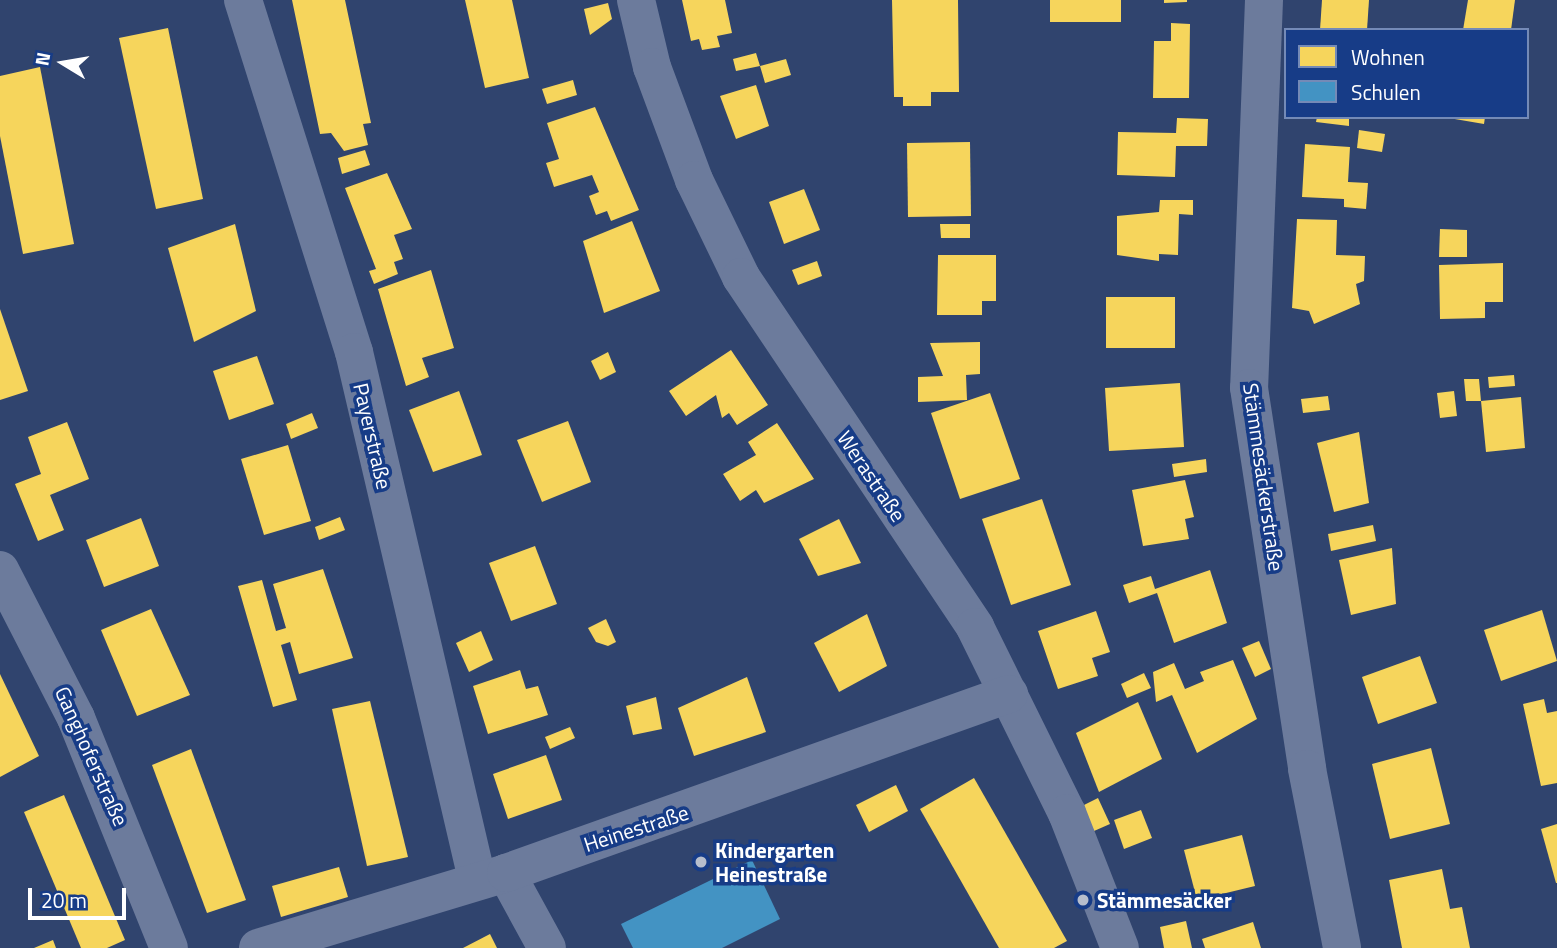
<!DOCTYPE html>
<meta charset="utf-8">
<style>
body{margin:0}
#map{position:relative;width:1557px;height:948px;overflow:hidden;background:#30446e;font-family:"Titillium Web",sans-serif}
div>[style]{position:absolute}
.homes>*{inset:0;background:#f6d55c}
.schools>*{inset:0;background:#4393c3}
.street>*{height:38px;margin:-19px;padding:0 19px;transform-origin:19px;border-radius:19px;background:#6c7b9c}
.dots>*{width:19px;height:19px;translate:-50% -50%;box-sizing:border-box;border:4px solid #173c87;border-radius:50%}
span{translate:-50% -50%;white-space:nowrap;text-align:center;line-height:1.15;-webkit-text-stroke:7px #173c87;paint-order:stroke}
.street-label{font-size:21px;color:#fff}
.poi-label{font-size:21px;color:#fff;font-weight:700}
.left{translate:0 -50%;text-align:left}
.legend{position:absolute;left:1284px;top:28px;width:245px;height:91px;box-sizing:border-box;background:#173c87;border:2px solid #748ab7;margin:0;padding:9px 12px;list-style:none;font-size:21px;color:#fff}
.legend li{display:flex;align-items:center;gap:14px;height:35px}
.legend b{width:35px;border:2px solid #748ab7}
.north{position:absolute;left:28px;top:28px;width:70px;height:70px;-webkit-text-stroke:5px #173c87;paint-order:stroke;rotate:281deg;font-size:19px;font-weight:700;line-height:28px;text-align:center;color:#fff}
.north::after{content:'';display:block;margin:auto;width:24px;height:32px;background:#fff;clip-path:polygon(50% 0,100% 100%,50% 72%,0 100%)}
.scale{position:absolute;left:28px;top:888px;width:98px;height:32px;box-sizing:border-box;border:4px solid #fff;border-top:0;padding-left:9px;font-size:21px;line-height:24px;white-space:nowrap;color:#fff;-webkit-text-stroke:5px #173c87;paint-order:stroke}
</style>
<div id="map">
<div class="homes">
<i style="clip-path:polygon(292px 0,345px 0,371px 123px,363px 124px,368px 145px,344px 151px,331px 133px,320px 134px)"></i>
<i style="clip-path:polygon(465px 0,512px 0,529px 78px,485px 88px)"></i>
<i style="clip-path:polygon(682px 0,725px 0,732px 33px,717px 36px,720px 47px,702px 50px,699px 39px,691px 41px)"></i>
<i style="clip-path:polygon(892px 0,958px 0,959px 92px,931px 92px,931px 106px,903px 106px,903px 97px,894px 97px)"></i>
<i style="clip-path:polygon(1050px 0,1121px 0,1121px 22px,1050px 22px)"></i>
<i style="clip-path:polygon(1164px 0,1187px 0,1187px 2px,1164px 3px)"></i>
<i style="clip-path:polygon(1322px 0,1369px 0,1367px 30px,1320px 30px)"></i>
<i style="clip-path:polygon(1468px 0,1515px 0,1511px 30px,1463px 30px)"></i>
<i style="clip-path:polygon(608px 3px,612px 19px,590px 35px,584px 9px)"></i>
<i style="clip-path:polygon(1171px 23px,1190px 24px,1189px 98px,1153px 98px,1154px 41px,1171px 41px)"></i>
<i style="clip-path:polygon(168px 28px,203px 199px,156px 209px,119px 38px)"></i>
<i style="clip-path:polygon(756px 53px,760px 66px,786px 59px,791px 75px,765px 83px,760px 66px,736px 71px,733px 59px)"></i>
<i style="clip-path:polygon(40px 67px,74px 244px,23px 254px,0 136px,0 76px)"></i>
<i style="clip-path:polygon(573px 80px,577px 95px,547px 104px,542px 89px)"></i>
<i style="clip-path:polygon(756px 85px,769px 126px,736px 139px,720px 96px)"></i>
<i style="clip-path:polygon(595px 107px,639px 210px,611px 221px,607px 211px,596px 215px,589px 196px,599px 192px,592px 175px,554px 187px,546px 163px,559px 159px,547px 123px)"></i>
<i style="clip-path:polygon(1317px 117px,1349px 117px,1349px 126px,1316px 122px)"></i>
<i style="clip-path:polygon(1443px 117px,1485px 117px,1484px 124px)"></i>
<i style="clip-path:polygon(1177px 118px,1208px 119px,1207px 146px,1176px 146px,1175px 177px,1117px 175px,1118px 132px,1176px 133px)"></i>
<i style="clip-path:polygon(1359px 130px,1385px 134px,1382px 152px,1357px 148px)"></i>
<i style="clip-path:polygon(970px 142px,971px 216px,908px 217px,907px 143px)"></i>
<i style="clip-path:polygon(1305px 144px,1350px 147px,1348px 182px,1368px 183px,1366px 209px,1344px 207px,1344px 199px,1302px 197px)"></i>
<i style="clip-path:polygon(365px 150px,370px 165px,342px 174px,338px 158px)"></i>
<i style="clip-path:polygon(387px 173px,412px 229px,394px 235px,403px 259px,394px 262px,398px 274px,374px 284px,369px 271px,376px 269px,345px 188px)"></i>
<i style="clip-path:polygon(804px 189px,820px 230px,784px 244px,769px 202px)"></i>
<i style="clip-path:polygon(1160px 200px,1193px 200px,1193px 215px,1179px 214px,1178px 255px,1159px 254px,1159px 261px,1117px 255px,1117px 216px,1159px 212px)"></i>
<i style="clip-path:polygon(1297px 219px,1337px 220px,1336px 255px,1365px 256px,1364px 281px,1356px 284px,1360px 304px,1314px 324px,1309px 311px,1292px 308px)"></i>
<i style="clip-path:polygon(632px 221px,660px 291px,604px 313px,583px 241px)"></i>
<i style="clip-path:polygon(235px 224px,256px 311px,194px 342px,168px 248px)"></i>
<i style="clip-path:polygon(940px 224px,970px 224px,970px 238px,941px 238px)"></i>
<i style="clip-path:polygon(1440px 229px,1467px 230px,1467px 257px,1439px 257px)"></i>
<i style="clip-path:polygon(938px 255px,996px 255px,996px 301px,982px 301px,982px 315px,937px 315px)"></i>
<i style="clip-path:polygon(817px 261px,822px 276px,798px 285px,792px 270px)"></i>
<i style="clip-path:polygon(1503px 263px,1503px 302px,1485px 302px,1485px 318px,1440px 319px,1439px 265px)"></i>
<i style="clip-path:polygon(431px 270px,454px 348px,422px 358px,429px 377px,406px 386px,378px 289px)"></i>
<i style="clip-path:polygon(1106px 297px,1175px 297px,1175px 348px,1106px 348px)"></i>
<i style="clip-path:polygon(0 309px,28px 391px,0 400px)"></i>
<i style="clip-path:polygon(980px 342px,980px 374px,966px 375px,967px 400px,918px 402px,918px 377px,943px 376px,930px 343px)"></i>
<i style="clip-path:polygon(731px 350px,768px 405px,737px 425px,729px 413px,722px 418px,716px 395px,686px 416px,669px 391px)"></i>
<i style="clip-path:polygon(608px 352px,616px 372px,600px 380px,591px 361px)"></i>
<i style="clip-path:polygon(257px 356px,274px 404px,229px 420px,213px 371px)"></i>
<i style="clip-path:polygon(1514px 375px,1515px 386px,1489px 388px,1488px 377px)"></i>
<i style="clip-path:polygon(1464px 379px,1479px 379px,1481px 401px,1521px 397px,1525px 448px,1486px 452px,1481px 401px,1466px 401px)"></i>
<i style="clip-path:polygon(1180px 383px,1184px 447px,1109px 451px,1105px 388px)"></i>
<i style="clip-path:polygon(459px 391px,482px 455px,433px 472px,409px 410px)"></i>
<i style="clip-path:polygon(1454px 391px,1457px 416px,1440px 418px,1437px 393px)"></i>
<i style="clip-path:polygon(990px 393px,1020px 479px,960px 499px,931px 413px)"></i>
<i style="clip-path:polygon(1328px 396px,1330px 410px,1303px 413px,1301px 399px)"></i>
<i style="clip-path:polygon(312px 413px,318px 428px,291px 439px,286px 424px)"></i>
<i style="clip-path:polygon(568px 421px,591px 482px,542px 502px,517px 440px)"></i>
<i style="clip-path:polygon(67px 422px,89px 479px,50px 495px,64px 530px,38px 541px,15px 484px,41px 474px,28px 437px)"></i>
<i style="clip-path:polygon(777px 423px,814px 479px,764px 503px,756px 490px,740px 501px,723px 474px,756px 455px,748px 442px)"></i>
<i style="clip-path:polygon(1359px 432px,1369px 503px,1334px 512px,1317px 443px)"></i>
<i style="clip-path:polygon(288px 445px,311px 521px,264px 535px,241px 459px)"></i>
<i style="clip-path:polygon(1206px 459px,1207px 472px,1174px 477px,1172px 464px)"></i>
<i style="clip-path:polygon(1185px 480px,1194px 517px,1185px 519px,1189px 539px,1143px 546px,1132px 490px)"></i>
<i style="clip-path:polygon(1042px 499px,1071px 585px,1011px 605px,982px 519px)"></i>
<i style="clip-path:polygon(340px 517px,345px 530px,319px 540px,315px 527px)"></i>
<i style="clip-path:polygon(141px 518px,159px 566px,104px 587px,86px 540px)"></i>
<i style="clip-path:polygon(839px 519px,861px 563px,818px 576px,799px 539px)"></i>
<i style="clip-path:polygon(1373px 525px,1376px 541px,1331px 551px,1328px 534px)"></i>
<i style="clip-path:polygon(535px 546px,557px 604px,511px 621px,489px 563px)"></i>
<i style="clip-path:polygon(1392px 548px,1396px 604px,1351px 615px,1339px 560px)"></i>
<i style="clip-path:polygon(323px 569px,353px 658px,299px 674px,290px 642px,281px 645px,297px 700px,273px 707px,238px 586px,262px 580px,276px 631px,286px 628px,273px 584px)"></i>
<i style="clip-path:polygon(1210px 570px,1227px 623px,1174px 643px,1157px 593px,1129px 603px,1123px 585px,1151px 576px,1155px 589px)"></i>
<i style="clip-path:polygon(151px 609px,190px 695px,137px 716px,101px 630px)"></i>
<i style="clip-path:polygon(1542px 610px,1557px 661px,1501px 681px,1484px 630px)"></i>
<i style="clip-path:polygon(1096px 611px,1110px 652px,1092px 658px,1098px 676px,1058px 689px,1038px 631px)"></i>
<i style="clip-path:polygon(867px 614px,887px 666px,839px 692px,814px 643px)"></i>
<i style="clip-path:polygon(606px 619px,616px 642px,608px 646px,596px 642px,588px 628px)"></i>
<i style="clip-path:polygon(481px 631px,493px 660px,469px 672px,456px 643px)"></i>
<i style="clip-path:polygon(1259px 641px,1271px 669px,1255px 677px,1242px 648px)"></i>
<i style="clip-path:polygon(1420px 656px,1437px 703px,1378px 724px,1362px 677px)"></i>
<i style="clip-path:polygon(1233px 660px,1257px 719px,1197px 753px,1172px 695px,1156px 702px,1153px 672px,1174px 663px,1185px 689px,1204px 681px,1200px 672px)"></i>
<i style="clip-path:polygon(520px 670px,526px 689px,538px 686px,548px 715px,488px 734px,473px 686px)"></i>
<i style="clip-path:polygon(1144px 673px,1151px 688px,1127px 698px,1121px 684px)"></i>
<i style="clip-path:polygon(0 674px,39px 756px,0 777px)"></i>
<i style="clip-path:polygon(747px 677px,766px 732px,694px 756px,678px 708px)"></i>
<i style="clip-path:polygon(656px 697px,662px 729px,633px 735px,626px 706px)"></i>
<i style="clip-path:polygon(1544px 699px,1547px 713px,1557px 711px,1557px 783px,1541px 786px,1523px 704px)"></i>
<i style="clip-path:polygon(370px 701px,408px 857px,367px 866px,332px 709px)"></i>
<i style="clip-path:polygon(1138px 702px,1162px 759px,1099px 792px,1076px 733px)"></i>
<i style="clip-path:polygon(570px 727px,575px 738px,550px 749px,545px 737px)"></i>
<i style="clip-path:polygon(1431px 748px,1450px 824px,1390px 839px,1372px 764px)"></i>
<i style="clip-path:polygon(191px 749px,246px 900px,207px 913px,152px 765px)"></i>
<i style="clip-path:polygon(546px 755px,562px 800px,508px 819px,493px 774px)"></i>
<i style="clip-path:polygon(974px 778px,1067px 941px,1054px 948px,999px 948px,920px 809px)"></i>
<i style="clip-path:polygon(896px 785px,908px 811px,869px 832px,856px 805px)"></i>
<i style="clip-path:polygon(64px 795px,125px 940px,107px 948px,81px 948px,24px 812px)"></i>
<i style="clip-path:polygon(1098px 798px,1110px 824px,1094px 831px,1082px 806px)"></i>
<i style="clip-path:polygon(1141px 810px,1152px 838px,1124px 849px,1114px 820px)"></i>
<i style="clip-path:polygon(1557px 824px,1557px 883px,1556px 883px,1541px 829px)"></i>
<i style="clip-path:polygon(1242px 835px,1255px 886px,1197px 900px,1184px 850px)"></i>
<i style="clip-path:polygon(339px 867px,348px 897px,281px 917px,272px 886px)"></i>
<i style="clip-path:polygon(1442px 869px,1450px 909px,1462px 907px,1470px 948px,1402px 948px,1389px 880px)"></i>
<i style="clip-path:polygon(1186px 921px,1192px 948px,1164px 948px,1160px 927px)"></i>
<i style="clip-path:polygon(1253px 922px,1261px 948px,1205px 948px,1202px 939px)"></i>
<i style="clip-path:polygon(490px 934px,497px 948px,463px 948px)"></i>
<i style="clip-path:polygon(53px 940px,56px 948px,34px 948px)"></i>
</div>
<div class="schools">
<i style="clip-path:polygon(752px 860px,780px 919px,722px 948px,633px 948px,621px 924px)"></i>
</div>
<div class="street">
<i style="left:243px;top:0;width:369px;rotate:72.5deg"></i>
<i style="left:354px;top:352px;width:541px;rotate:76.86deg"></i>
<i style="left:636px;top:0;width:69px;rotate:76.6deg"></i>
<i style="left:652px;top:67px;width:121px;rotate:69.6deg"></i>
<i style="left:694px;top:180px;width:108px;rotate:64.1deg"></i>
<i style="left:741px;top:277px;width:421px;rotate:56.2deg"></i>
<i style="left:975px;top:627px;width:208px;rotate:63.7deg"></i>
<i style="left:1067px;top:813px;width:145px;rotate:68.6deg"></i>
<i style="left:1264px;top:0;width:388px;rotate:92.2deg"></i>
<i style="left:1249px;top:388px;width:385px;rotate:81.3deg"></i>
<i style="left:1307px;top:769px;width:182px;rotate:78.9deg"></i>
<i style="left:0;top:570px;width:166px;rotate:62.8deg"></i>
<i style="left:76px;top:718px;width:248px;rotate:68deg"></i>
<i style="left:506px;top:873px;width:85px;rotate:61.3deg"></i>
<i style="left:258px;top:948px;width:259px;rotate:-16.8deg"></i>
<i style="left:506px;top:873px;width:534px;rotate:-19.59deg"></i>
</div>
<div class="dots">
<i style="left:701px;top:862px;background:#b7becc"></i>
<i style="left:1083px;top:900px;background:#b7becc"></i>
</div>
<div class="street-label">
<span style="left:373px;top:436px;rotate:77deg">Payerstraße</span>
<span style="left:872px;top:476px;rotate:56deg">Werastraße</span>
<span style="left:1264px;top:477px;rotate:82deg">Stämmesäckerstraße</span>
<span style="left:92px;top:756px;rotate:66deg">Ganghoferstraße</span>
<span style="left:636px;top:828px;rotate:-18deg">Heinestraße</span>
</div>
<div class="poi-label">
<span class="left" style="left:715px;top:862px">Kindergarten<br>Heinestraße</span>
<span class="left" style="left:1097px;top:900px">Stämmesäcker</span>
</div>
<ul class="legend">
<li><b style="height:19px;background:#f6d55c"></b>Wohnen</li>
<li><b style="height:19px;background:#4393c3"></b>Schulen</li>
</ul>
<div class="north">N</div>
<div class="scale">20 m</div>
</div>
